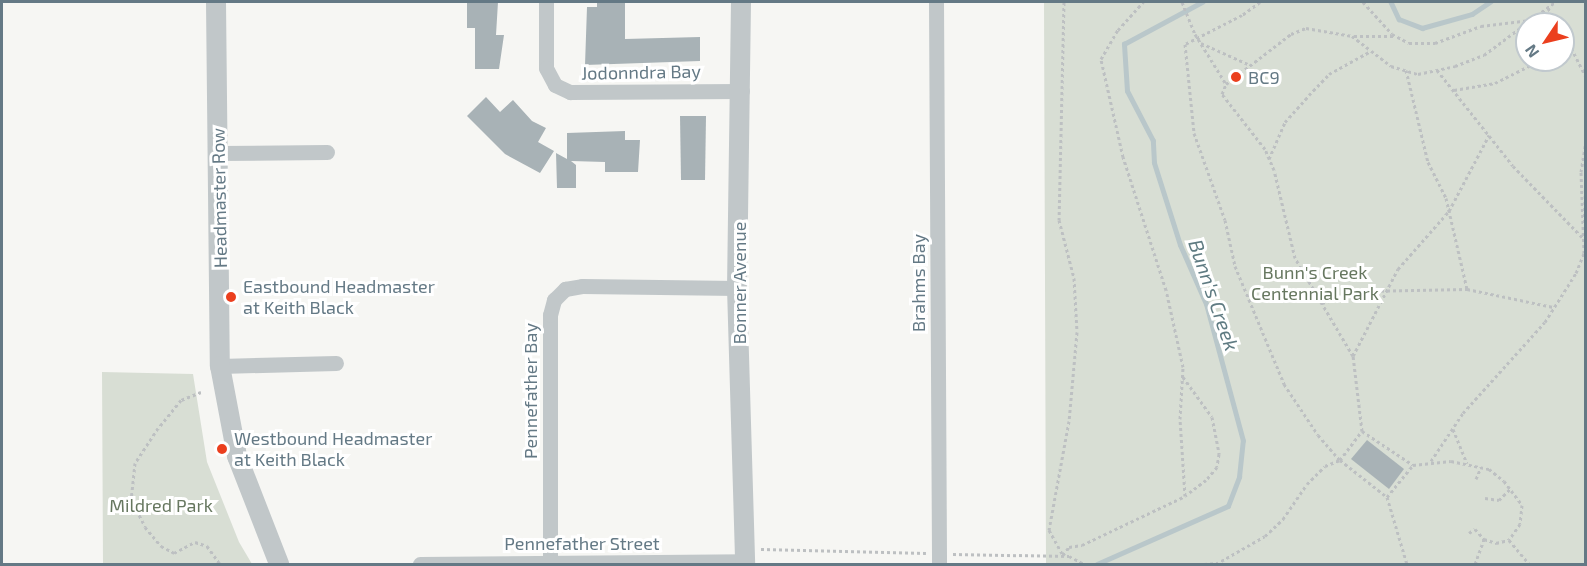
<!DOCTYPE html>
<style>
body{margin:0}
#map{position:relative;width:1587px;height:566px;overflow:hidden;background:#f6f6f3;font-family:"Exo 2",sans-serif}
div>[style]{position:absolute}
.green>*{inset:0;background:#d8ded4}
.stream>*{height:4.5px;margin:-2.25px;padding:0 2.25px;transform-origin:2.25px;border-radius:2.25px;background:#b9c7ca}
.building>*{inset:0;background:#a8b2b6}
.path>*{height:3px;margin-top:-1.5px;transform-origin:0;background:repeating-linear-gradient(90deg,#bdc0c2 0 3px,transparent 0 6px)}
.minor>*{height:15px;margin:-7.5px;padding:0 7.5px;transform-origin:7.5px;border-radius:7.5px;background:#c1c7c9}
.tertiary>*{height:20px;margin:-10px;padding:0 10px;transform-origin:10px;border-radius:10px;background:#c1c7c9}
.dots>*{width:16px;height:16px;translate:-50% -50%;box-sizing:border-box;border:3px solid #fff;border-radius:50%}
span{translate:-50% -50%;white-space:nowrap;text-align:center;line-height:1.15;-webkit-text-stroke:6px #fff;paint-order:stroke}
.street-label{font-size:18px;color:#647985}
.poi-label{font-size:18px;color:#647985}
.left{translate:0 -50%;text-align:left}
.park-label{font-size:18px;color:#66775f}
.water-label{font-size:20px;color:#5f7b82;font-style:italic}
.frame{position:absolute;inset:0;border:3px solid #647985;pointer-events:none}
.north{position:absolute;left:1515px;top:12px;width:60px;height:60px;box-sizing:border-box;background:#fff;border:2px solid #c1c9ce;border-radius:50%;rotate:235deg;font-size:16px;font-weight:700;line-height:24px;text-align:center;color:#647985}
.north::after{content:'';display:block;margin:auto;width:21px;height:27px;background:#eb3f1e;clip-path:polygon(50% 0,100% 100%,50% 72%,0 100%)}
</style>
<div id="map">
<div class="green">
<i style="clip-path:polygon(evenodd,1044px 2px,1585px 2px,1585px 564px,1046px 564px,1044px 2px,1527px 24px,1563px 24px,1563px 60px,1527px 60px,1527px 24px)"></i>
<i style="clip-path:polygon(102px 372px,193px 374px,207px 462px,239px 542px,252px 564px,103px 564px)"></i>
</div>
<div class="stream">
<i style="left:1391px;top:2px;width:19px;rotate:65deg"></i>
<i style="left:1399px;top:19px;width:25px;rotate:21deg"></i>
<i style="left:1422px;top:28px;width:52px;rotate:-15.6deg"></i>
<i style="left:1472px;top:14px;width:22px;rotate:-34deg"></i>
<i style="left:1097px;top:564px;width:143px;rotate:-23.9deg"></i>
<i style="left:1228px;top:506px;width:31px;rotate:-69deg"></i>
<i style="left:1239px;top:477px;width:36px;rotate:-84deg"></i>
<i style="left:1243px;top:441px;width:142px;rotate:-105.1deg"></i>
<i style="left:1206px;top:304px;width:64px;rotate:-113.8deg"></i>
<i style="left:1180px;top:245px;width:86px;rotate:-107.6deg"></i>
<i style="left:1154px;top:163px;width:22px;rotate:-93deg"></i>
<i style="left:1153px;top:141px;width:56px;rotate:-117.5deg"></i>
<i style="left:1127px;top:91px;width:47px;rotate:-93.7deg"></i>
<i style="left:1124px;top:44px;width:89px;rotate:-28.3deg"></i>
</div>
<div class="building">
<i style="clip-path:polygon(467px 2px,498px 2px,496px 35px,504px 35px,499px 69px,475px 69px,475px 28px,467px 28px)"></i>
<i style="clip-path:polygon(597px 2px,625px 2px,625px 39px,700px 37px,700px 61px,585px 65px,587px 7px,597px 7px)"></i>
<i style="clip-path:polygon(486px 97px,500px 112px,513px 100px,532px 121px,546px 128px,538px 142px,554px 151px,540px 173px,505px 154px,467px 116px)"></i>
<i style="clip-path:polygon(680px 116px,706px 116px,705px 180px,681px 180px)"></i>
<i style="clip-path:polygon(625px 131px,625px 140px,640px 140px,638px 172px,605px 172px,605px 162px,571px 161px,576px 165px,576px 188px,557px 188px,556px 153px,567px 159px,567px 133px)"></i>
<i style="clip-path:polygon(1367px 440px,1404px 469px,1389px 489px,1351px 459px)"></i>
</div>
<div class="path">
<i style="left:1064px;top:2px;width:218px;rotate:91.3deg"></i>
<i style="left:1059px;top:220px;width:60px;rotate:75.5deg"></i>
<i style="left:1074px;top:278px;width:54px;rotate:86.8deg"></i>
<i style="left:1077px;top:332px;width:89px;rotate:95.1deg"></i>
<i style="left:1069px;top:421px;width:111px;rotate:100.4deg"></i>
<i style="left:1049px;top:530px;width:29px;rotate:61deg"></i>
<i style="left:1063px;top:555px;width:10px;rotate:-53deg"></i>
<i style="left:1069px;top:547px;width:13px;rotate:-9deg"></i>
<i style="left:1082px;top:545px;width:114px;rotate:-25.4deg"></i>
<i style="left:1185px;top:496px;width:77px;rotate:-93.7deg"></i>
<i style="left:1180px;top:419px;width:52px;rotate:-86.7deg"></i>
<i style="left:1183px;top:367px;width:79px;rotate:-102.4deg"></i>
<i style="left:1166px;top:290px;width:140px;rotate:-107.9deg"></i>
<i style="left:1123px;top:157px;width:100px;rotate:-102.7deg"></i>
<i style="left:1101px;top:59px;width:34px;rotate:-60deg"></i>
<i style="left:1118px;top:30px;width:38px;rotate:-48deg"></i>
<i style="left:1182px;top:2px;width:35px;rotate:68deg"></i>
<i style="left:1195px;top:34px;width:59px;rotate:58.2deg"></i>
<i style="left:1260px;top:2px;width:22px;rotate:144deg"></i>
<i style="left:1242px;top:15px;width:64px;rotate:153deg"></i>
<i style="left:1185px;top:44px;width:89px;rotate:84.2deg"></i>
<i style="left:1194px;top:133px;width:92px;rotate:70.4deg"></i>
<i style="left:1225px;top:220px;width:47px;rotate:77.7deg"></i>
<i style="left:1235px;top:266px;width:128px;rotate:67.4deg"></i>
<i style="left:1284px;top:384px;width:61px;rotate:56.3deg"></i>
<i style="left:1318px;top:435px;width:33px;rotate:49deg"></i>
<i style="left:1340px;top:460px;width:60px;rotate:38.2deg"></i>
<i style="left:1387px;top:497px;width:70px;rotate:73.4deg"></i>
<i style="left:1363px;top:2px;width:43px;rotate:47.8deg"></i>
<i style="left:1392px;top:34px;width:19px;rotate:28deg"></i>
<i style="left:1409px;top:43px;width:26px"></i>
<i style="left:1435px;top:43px;width:49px;rotate:-20.3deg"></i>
<i style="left:1481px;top:26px;width:49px;rotate:-7deg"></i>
<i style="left:1548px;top:8px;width:19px;rotate:58deg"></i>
<i style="left:1563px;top:32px;width:51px;rotate:62.9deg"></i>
<i style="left:1354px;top:36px;width:41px"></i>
<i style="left:1201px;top:43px;width:51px;rotate:24.1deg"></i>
<i style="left:1563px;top:47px;width:8px;rotate:-30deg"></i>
<i style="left:1406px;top:70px;width:95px;rotate:76.6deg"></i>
<i style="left:1428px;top:162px;width:40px;rotate:63.4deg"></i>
<i style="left:1446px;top:198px;width:93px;rotate:77deg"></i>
<i style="left:1437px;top:70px;width:122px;rotate:51.6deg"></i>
<i style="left:1513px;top:166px;width:103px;rotate:45.8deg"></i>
<i style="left:1454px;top:90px;width:42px;rotate:-9.7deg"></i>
<i style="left:1495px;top:83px;width:51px;rotate:-26.6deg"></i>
<i style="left:1269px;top:159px;width:40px;rotate:-66.6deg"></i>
<i style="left:1285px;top:122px;width:36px;rotate:-48deg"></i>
<i style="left:1309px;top:95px;width:29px;rotate:-46deg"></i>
<i style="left:1329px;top:74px;width:46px;rotate:-28.8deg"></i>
<i style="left:1322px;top:303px;width:43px;rotate:-16.3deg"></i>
<i style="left:1363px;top:291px;width:104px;rotate:-1.1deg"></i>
<i style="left:1467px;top:289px;width:88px;rotate:11.8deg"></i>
<i style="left:1353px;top:356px;width:98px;rotate:-62.7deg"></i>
<i style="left:1398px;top:269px;width:77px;rotate:-48.7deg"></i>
<i style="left:1449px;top:211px;width:86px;rotate:-62.2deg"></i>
<i style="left:1183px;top:377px;width:49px;rotate:54.1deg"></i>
<i style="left:1212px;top:417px;width:38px;rotate:79deg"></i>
<i style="left:1219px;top:454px;width:13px;rotate:99deg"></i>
<i style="left:1217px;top:467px;width:17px;rotate:130deg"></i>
<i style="left:1206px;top:480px;width:26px;rotate:143deg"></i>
<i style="left:201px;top:392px;width:22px;rotate:158deg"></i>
<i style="left:181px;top:400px;width:36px;rotate:129deg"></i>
<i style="left:158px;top:428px;width:42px;rotate:123.3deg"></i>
<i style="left:135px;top:463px;width:36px;rotate:96deg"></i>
<i style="left:131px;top:499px;width:31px;rotate:63deg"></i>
<i style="left:145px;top:527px;width:25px;rotate:50deg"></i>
<i style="left:161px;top:546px;width:15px;rotate:28deg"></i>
<i style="left:174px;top:553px;width:24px;rotate:-28deg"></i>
<i style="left:195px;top:542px;width:13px;rotate:18deg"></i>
<i style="left:207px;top:546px;width:22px;rotate:54deg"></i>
<i style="left:1453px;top:429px;width:37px;rotate:68deg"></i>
<i style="left:1362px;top:431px;width:61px;rotate:33.7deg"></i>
<i style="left:1431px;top:461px;width:58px;rotate:-56.3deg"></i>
<i style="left:1463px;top:413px;width:122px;rotate:-48deg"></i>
<i style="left:1545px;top:322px;width:58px;rotate:-57.7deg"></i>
<i style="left:1576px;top:273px;width:22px;rotate:-68deg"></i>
<i style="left:1584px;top:253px;width:81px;rotate:-92.1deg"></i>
<i style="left:1581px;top:172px;width:32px;rotate:-81deg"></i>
<i style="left:1476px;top:479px;width:13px;rotate:-67deg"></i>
<i style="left:1387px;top:497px;width:41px;rotate:-50.9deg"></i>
<i style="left:1413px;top:465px;width:38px;rotate:-6deg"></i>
<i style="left:1451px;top:461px;width:39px;rotate:12deg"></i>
<i style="left:1489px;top:469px;width:19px;rotate:39deg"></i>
<i style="left:1504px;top:481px;width:30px;rotate:53deg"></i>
<i style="left:1522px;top:505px;width:19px;rotate:96deg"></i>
<i style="left:1520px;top:524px;width:19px;rotate:125deg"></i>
<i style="left:1485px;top:498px;width:14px;rotate:8deg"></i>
<i style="left:1499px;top:500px;width:17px;rotate:-45deg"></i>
<i style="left:1469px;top:533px;width:7px;rotate:-34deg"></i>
<i style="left:1475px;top:529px;width:13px;rotate:48deg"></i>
<i style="left:761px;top:549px;width:165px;rotate:1.4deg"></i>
<i style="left:953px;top:554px;width:116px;rotate:1deg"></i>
<i style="left:1069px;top:556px;width:17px;rotate:28deg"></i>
<i style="left:1204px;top:564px;width:13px;rotate:-4deg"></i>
<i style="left:1216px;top:564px;width:56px;rotate:-29.7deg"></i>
<i style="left:1265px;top:536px;width:25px;rotate:-43deg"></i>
<i style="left:1283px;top:519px;width:42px;rotate:-55.6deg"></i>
<i style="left:1307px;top:484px;width:25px;rotate:-45deg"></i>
<i style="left:1325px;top:466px;width:16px;rotate:-22deg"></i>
<i style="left:1340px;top:460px;width:36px;rotate:-53deg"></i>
<i style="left:1362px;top:431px;width:76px;rotate:-96.8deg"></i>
<i style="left:1353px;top:356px;width:114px;rotate:-120.6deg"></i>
<i style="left:1295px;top:258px;width:90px;rotate:-103.4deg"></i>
<i style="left:1274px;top:170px;width:23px;rotate:-113deg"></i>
<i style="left:1265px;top:149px;width:70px;rotate:-128deg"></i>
<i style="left:1222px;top:94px;width:11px;rotate:-68deg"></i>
<i style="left:1226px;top:84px;width:82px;rotate:-37.6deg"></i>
<i style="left:1291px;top:34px;width:16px;rotate:-22deg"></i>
<i style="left:1306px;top:28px;width:47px;rotate:9.9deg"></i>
<i style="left:1352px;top:36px;width:49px;rotate:37.6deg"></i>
<i style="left:1391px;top:66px;width:28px;rotate:17deg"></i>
<i style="left:1418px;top:74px;width:38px;rotate:-12deg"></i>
<i style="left:1455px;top:66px;width:31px;rotate:-21deg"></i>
<i style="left:1484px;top:55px;width:89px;rotate:-36.7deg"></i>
<i style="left:1475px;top:564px;width:27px;rotate:-70deg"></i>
<i style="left:1484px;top:539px;width:13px;rotate:18deg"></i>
<i style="left:1496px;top:543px;width:13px;rotate:-13deg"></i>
<i style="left:1509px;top:540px;width:31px;rotate:50deg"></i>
</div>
<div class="minor">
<i style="left:546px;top:2px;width:66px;rotate:90deg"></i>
<i style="left:546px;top:68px;width:19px;rotate:62deg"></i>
<i style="left:555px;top:85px;width:17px;rotate:25deg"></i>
<i style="left:570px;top:92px;width:172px;rotate:-0.3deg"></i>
<i style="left:936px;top:2px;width:562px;rotate:89.69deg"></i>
<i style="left:219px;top:153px;width:108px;rotate:-0.5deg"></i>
<i style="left:220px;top:366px;width:116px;rotate:-1.5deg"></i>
<i style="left:420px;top:564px;width:325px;rotate:-0.5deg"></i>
<i style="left:550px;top:564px;width:249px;rotate:-90deg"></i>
<i style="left:550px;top:315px;width:16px;rotate:-75deg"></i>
<i style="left:554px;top:300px;width:16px;rotate:-45deg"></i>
<i style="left:565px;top:289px;width:17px;rotate:-10deg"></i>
<i style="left:582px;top:286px;width:155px;rotate:0.7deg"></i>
</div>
<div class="tertiary">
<i style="left:216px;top:2px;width:364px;rotate:89.4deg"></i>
<i style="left:220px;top:366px;width:92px;rotate:79.3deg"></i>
<i style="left:237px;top:456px;width:116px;rotate:68.7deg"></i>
<i style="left:741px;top:2px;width:286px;rotate:90.8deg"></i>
<i style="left:737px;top:288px;width:276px;rotate:88.3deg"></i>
</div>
<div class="dots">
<i style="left:1236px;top:77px;background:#eb3f1e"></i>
<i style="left:231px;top:297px;background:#eb3f1e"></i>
<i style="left:222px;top:449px;background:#eb3f1e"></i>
</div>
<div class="street-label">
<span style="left:641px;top:72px;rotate:-1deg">Jodonndra Bay</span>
<span style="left:219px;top:198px;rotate:-91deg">Headmaster Row</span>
<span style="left:739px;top:283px;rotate:-90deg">Bonner Avenue</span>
<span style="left:918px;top:283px;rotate:-90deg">Brahms Bay</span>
<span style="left:530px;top:391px;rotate:-90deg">Pennefather Bay</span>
<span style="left:582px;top:543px">Pennefather Street</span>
</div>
<div class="poi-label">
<span class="left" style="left:1248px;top:77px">BC9</span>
<span class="left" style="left:243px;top:297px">Eastbound Headmaster<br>at Keith Black</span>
<span class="left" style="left:234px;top:449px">Westbound Headmaster<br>at Keith Black</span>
</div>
<div class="park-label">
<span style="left:1315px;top:283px">Bunn's Creek<br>Centennial Park</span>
<span style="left:161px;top:505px">Mildred Park</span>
</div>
<div class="water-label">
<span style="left:1214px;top:295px;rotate:71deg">Bunn's Creek</span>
</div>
<div class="frame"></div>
<div class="north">N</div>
</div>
